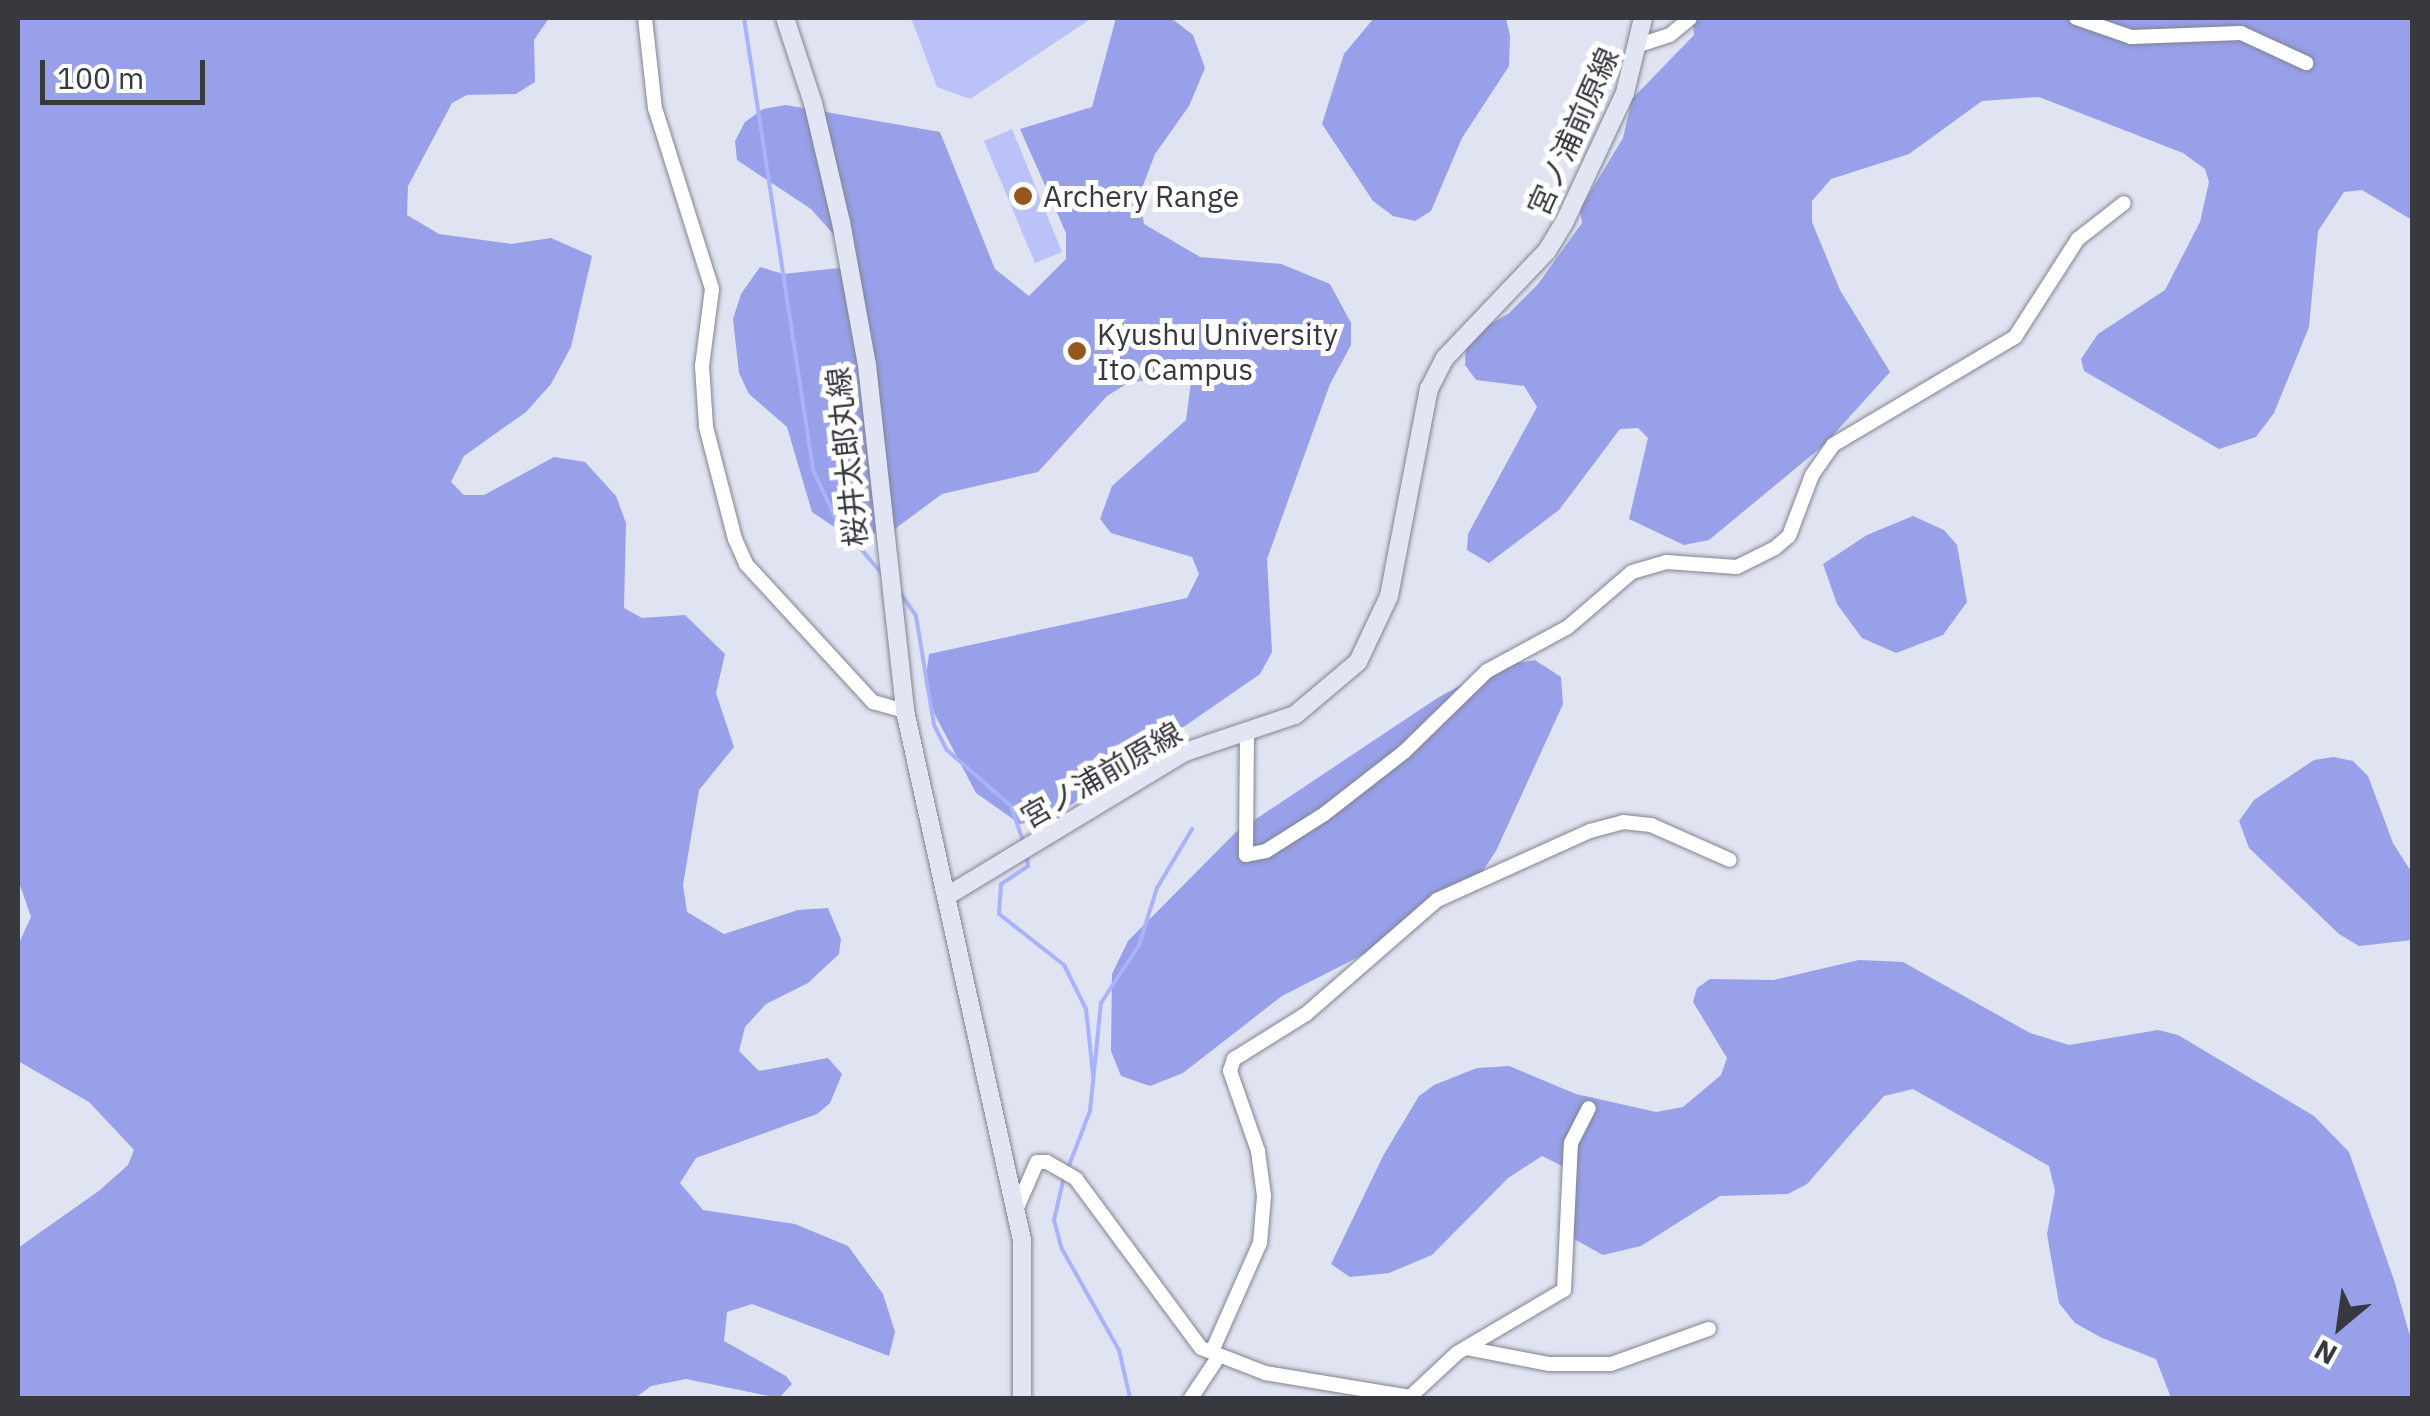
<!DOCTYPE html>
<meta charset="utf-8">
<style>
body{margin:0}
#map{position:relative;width:2430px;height:1416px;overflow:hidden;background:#e0e3f2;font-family:"IBM Plex Sans","Noto Sans JP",sans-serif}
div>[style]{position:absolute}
.green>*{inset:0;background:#bac2f7}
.forest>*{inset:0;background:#97a0e8}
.stream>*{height:4px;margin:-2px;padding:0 2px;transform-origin:2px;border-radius:2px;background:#a9b3fc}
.roads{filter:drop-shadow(0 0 2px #828491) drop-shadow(0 0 2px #828491)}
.minor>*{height:14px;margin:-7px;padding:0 7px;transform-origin:7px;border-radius:7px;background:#fff}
.major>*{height:18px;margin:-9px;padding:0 9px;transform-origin:9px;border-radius:9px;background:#e2e5f3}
.dots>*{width:28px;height:28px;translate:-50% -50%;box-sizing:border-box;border:5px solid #fff;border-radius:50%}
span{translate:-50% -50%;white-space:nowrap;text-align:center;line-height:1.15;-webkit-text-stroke:10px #fff;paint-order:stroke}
.street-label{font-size:30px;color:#38393f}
.poi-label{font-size:30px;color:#38393f}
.left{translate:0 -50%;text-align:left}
.frame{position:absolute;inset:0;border:20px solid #38393f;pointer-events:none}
.north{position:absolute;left:2290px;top:1276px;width:100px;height:100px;-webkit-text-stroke:8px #fff;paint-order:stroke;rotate:209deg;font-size:28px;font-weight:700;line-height:40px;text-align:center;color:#38393f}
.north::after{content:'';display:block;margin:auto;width:35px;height:45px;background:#38393f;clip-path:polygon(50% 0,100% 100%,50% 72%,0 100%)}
.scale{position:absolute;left:40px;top:60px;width:165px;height:45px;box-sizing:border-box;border:5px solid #38393f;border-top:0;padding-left:12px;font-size:30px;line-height:35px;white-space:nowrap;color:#38393f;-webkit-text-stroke:8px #fff;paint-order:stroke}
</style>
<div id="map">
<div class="green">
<i style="clip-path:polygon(911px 18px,1092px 18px,970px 99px,937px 87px)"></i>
<i style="clip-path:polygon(1012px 129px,1062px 252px,1035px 263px,984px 141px)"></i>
</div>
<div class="forest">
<i style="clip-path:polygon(18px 18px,549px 18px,534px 40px,535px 82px,516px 94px,467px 95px,452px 103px,408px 186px,407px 215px,439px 234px,511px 244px,551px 238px,592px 256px,571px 347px,551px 384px,526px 412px,464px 456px,451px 482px,464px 495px,484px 495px,554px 457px,585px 462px,616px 496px,626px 523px,624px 608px,642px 618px,685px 615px,725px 654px,716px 693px,734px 747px,699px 790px,683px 885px,687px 912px,724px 934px,798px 910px,828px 908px,841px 939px,839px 954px,808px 983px,766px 1004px,745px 1027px,739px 1051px,759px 1071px,828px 1058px,842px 1074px,830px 1103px,817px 1114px,696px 1158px,680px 1183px,703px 1210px,795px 1224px,848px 1246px,883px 1294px,895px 1332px,889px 1356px,752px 1304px,727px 1312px,724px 1341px,786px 1376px,792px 1384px,779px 1398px,686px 1379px,651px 1386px,635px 1398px,18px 1398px,18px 1248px,100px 1190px,128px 1165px,134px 1150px,89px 1102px,18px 1061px,18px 945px,31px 917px,18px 879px)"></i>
<i style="clip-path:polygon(1116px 18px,1171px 18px,1193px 35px,1205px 68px,1189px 106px,1155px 154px,1139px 196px,1144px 224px,1200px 257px,1281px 264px,1330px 284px,1351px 323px,1351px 345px,1330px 384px,1267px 559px,1272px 652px,1260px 674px,1052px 818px,1020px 824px,976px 793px,935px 715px,925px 684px,929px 654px,1187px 598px,1199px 574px,1192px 557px,1111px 533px,1100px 519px,1112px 486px,1186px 420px,1191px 382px,1179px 375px,1128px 383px,1107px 396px,1038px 472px,942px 494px,892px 531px,849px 537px,812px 512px,787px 427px,749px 394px,739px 373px,733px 319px,741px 294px,760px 267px,783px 274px,839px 268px,851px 254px,811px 209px,737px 160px,735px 141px,745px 122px,763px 109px,786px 105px,940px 132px,995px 269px,1029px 296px,1066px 259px,1066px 233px,1020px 129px,1092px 107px)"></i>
<i style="clip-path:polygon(1374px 18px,1506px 18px,1510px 36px,1509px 66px,1462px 138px,1431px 211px,1415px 221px,1393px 216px,1373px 201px,1322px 124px,1344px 54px)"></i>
<i style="clip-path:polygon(1675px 18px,2412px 18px,2412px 220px,2362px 190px,2344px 192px,2318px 231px,2309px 327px,2274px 413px,2256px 437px,2219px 449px,2084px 371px,2081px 359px,2098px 334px,2165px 290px,2200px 222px,2209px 182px,2205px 169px,2183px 153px,2039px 97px,1982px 101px,1909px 154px,1831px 179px,1812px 201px,1812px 222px,1840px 290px,1890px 372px,1825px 444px,1709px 540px,1684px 545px,1629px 519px,1648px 438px,1638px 428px,1620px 429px,1559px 510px,1489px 563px,1467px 550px,1468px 534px,1537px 407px,1524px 386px,1476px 380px,1465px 365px,1466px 345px,1470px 335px,1508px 314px,1538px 284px,1582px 223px,1580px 209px,1623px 138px,1632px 99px,1694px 35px,1693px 24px)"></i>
<i style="clip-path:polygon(1913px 516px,1944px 530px,1957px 545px,1967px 602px,1943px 635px,1896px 653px,1862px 638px,1837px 604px,1823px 564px,1867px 535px)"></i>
<i style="clip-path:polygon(1535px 660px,1561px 677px,1563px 704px,1496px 851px,1476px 881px,1368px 952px,1282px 996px,1183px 1073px,1150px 1086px,1121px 1076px,1111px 1051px,1112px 974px,1128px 941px,1235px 833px,1439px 697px,1495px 667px)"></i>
<i style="clip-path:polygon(2334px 757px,2353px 761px,2368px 776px,2393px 843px,2412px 873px,2412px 940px,2359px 946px,2339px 934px,2249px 848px,2239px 821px,2254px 800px,2314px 760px)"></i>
<i style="clip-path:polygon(1859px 960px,1903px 962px,2030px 1033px,2069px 1045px,2158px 1030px,2178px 1035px,2314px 1116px,2349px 1152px,2394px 1280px,2412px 1343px,2412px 1398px,2171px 1398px,2156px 1359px,2102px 1338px,2075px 1323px,2059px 1303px,2047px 1234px,2055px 1191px,2049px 1166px,1913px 1089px,1884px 1096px,1807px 1184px,1788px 1194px,1720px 1196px,1641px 1246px,1603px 1255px,1574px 1239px,1565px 1211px,1566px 1168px,1542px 1156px,1508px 1178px,1432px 1255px,1389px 1273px,1350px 1277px,1331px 1264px,1383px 1156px,1419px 1096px,1434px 1085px,1477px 1068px,1509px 1066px,1576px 1094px,1656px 1112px,1683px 1107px,1721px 1075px,1727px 1058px,1693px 1002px,1697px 988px,1710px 979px,1774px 980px)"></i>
</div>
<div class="stream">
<i style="left:744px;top:18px;width:457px;rotate:81.3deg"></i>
<i style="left:813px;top:470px;width:56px;rotate:64.8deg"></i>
<i style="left:837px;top:521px;width:72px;rotate:49.5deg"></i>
<i style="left:898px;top:590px;width:32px;rotate:55deg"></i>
<i style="left:916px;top:616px;width:110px;rotate:80.6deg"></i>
<i style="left:934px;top:725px;width:28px;rotate:63deg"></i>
<i style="left:947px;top:750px;width:85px;rotate:41.2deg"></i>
<i style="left:1011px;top:806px;width:40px;rotate:71.1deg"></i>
<i style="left:1026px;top:853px;width:13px;rotate:81deg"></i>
<i style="left:1028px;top:866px;width:32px;rotate:146deg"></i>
<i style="left:1001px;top:884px;width:30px;rotate:94deg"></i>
<i style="left:999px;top:914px;width:83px;rotate:38.1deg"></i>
<i style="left:1064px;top:965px;width:49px;rotate:63.4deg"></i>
<i style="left:1086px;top:1009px;width:66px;rotate:83.9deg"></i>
<i style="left:1068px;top:1168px;width:61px;rotate:-68.9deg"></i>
<i style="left:1090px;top:1111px;width:109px;rotate:-84.2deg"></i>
<i style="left:1101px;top:1003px;width:69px;rotate:-56.8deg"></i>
<i style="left:1139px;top:945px;width:60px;rotate:-72.5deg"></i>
<i style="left:1157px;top:888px;width:69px;rotate:-59.3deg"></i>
<i style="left:1064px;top:1177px;width:44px;rotate:103.1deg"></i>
<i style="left:1054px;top:1220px;width:30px;rotate:75deg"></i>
<i style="left:1062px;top:1249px;width:116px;rotate:60.6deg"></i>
<i style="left:1119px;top:1350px;width:49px;rotate:77.1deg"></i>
</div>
<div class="roads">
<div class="minor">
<i style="left:645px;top:18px;width:91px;rotate:83.7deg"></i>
<i style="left:655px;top:108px;width:190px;rotate:72.5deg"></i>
<i style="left:712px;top:289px;width:78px;rotate:97.4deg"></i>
<i style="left:702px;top:366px;width:61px;rotate:86.2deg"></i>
<i style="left:706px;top:427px;width:116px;rotate:75.5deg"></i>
<i style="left:735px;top:539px;width:27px;rotate:66deg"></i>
<i style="left:746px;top:564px;width:188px;rotate:47.4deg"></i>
<i style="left:873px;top:702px;width:33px;rotate:16deg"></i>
<i style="left:2076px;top:18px;width:58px;rotate:19.1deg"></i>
<i style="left:2131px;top:37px;width:110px;rotate:-2.1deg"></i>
<i style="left:2241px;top:33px;width:72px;rotate:24.8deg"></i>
<i style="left:1642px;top:44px;width:29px;rotate:-18deg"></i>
<i style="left:1670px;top:35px;width:26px;rotate:-40deg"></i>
<i style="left:1247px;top:734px;width:121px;rotate:90.5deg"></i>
<i style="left:1246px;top:855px;width:20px;rotate:-11deg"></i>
<i style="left:1266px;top:851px;width:67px;rotate:-32.3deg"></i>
<i style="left:1323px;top:815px;width:103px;rotate:-37.9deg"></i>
<i style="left:1404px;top:752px;width:116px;rotate:-44.3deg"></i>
<i style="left:1487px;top:671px;width:92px;rotate:-28.5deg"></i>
<i style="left:1568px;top:627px;width:84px;rotate:-40.7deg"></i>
<i style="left:1632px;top:572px;width:35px;rotate:-16deg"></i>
<i style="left:1666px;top:562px;width:71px;rotate:4deg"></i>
<i style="left:1737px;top:567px;width:42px;rotate:-26.6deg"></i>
<i style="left:1775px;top:548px;width:18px;rotate:-41deg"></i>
<i style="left:1789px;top:536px;width:65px;rotate:-69.3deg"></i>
<i style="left:1812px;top:475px;width:37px;rotate:-55deg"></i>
<i style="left:1833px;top:445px;width:212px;rotate:-30.7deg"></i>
<i style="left:2015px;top:337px;width:117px;rotate:-57.3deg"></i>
<i style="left:2078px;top:239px;width:58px;rotate:-38deg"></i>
<i style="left:1016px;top:1210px;width:52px;rotate:-66.4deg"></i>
<i style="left:1037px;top:1162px;width:10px"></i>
<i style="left:1047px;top:1162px;width:34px;rotate:30deg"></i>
<i style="left:1076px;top:1179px;width:210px;rotate:53.5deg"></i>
<i style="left:1201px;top:1348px;width:69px;rotate:21.3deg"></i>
<i style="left:1265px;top:1373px;width:147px;rotate:9.4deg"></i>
<i style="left:1410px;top:1397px;width:64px;rotate:-43.1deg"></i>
<i style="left:1457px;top:1353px;width:124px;rotate:-30.5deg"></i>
<i style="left:1564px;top:1290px;width:147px;rotate:-87.3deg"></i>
<i style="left:1571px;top:1143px;width:39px;rotate:-63deg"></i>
<i style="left:1466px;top:1348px;width:85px;rotate:10.9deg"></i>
<i style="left:1549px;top:1364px;width:62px"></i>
<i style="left:1611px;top:1364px;width:104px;rotate:-19.7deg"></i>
<i style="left:1213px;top:1349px;width:116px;rotate:-66.1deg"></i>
<i style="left:1260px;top:1243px;width:47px;rotate:-85.1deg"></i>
<i style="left:1264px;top:1196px;width:45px;rotate:-97.6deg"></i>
<i style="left:1258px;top:1151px;width:85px;rotate:-109.3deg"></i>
<i style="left:1230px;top:1071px;width:13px;rotate:-72deg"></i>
<i style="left:1234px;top:1059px;width:85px;rotate:-32deg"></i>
<i style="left:1306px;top:1014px;width:174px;rotate:-41deg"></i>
<i style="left:1437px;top:900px;width:168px;rotate:-24.3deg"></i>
<i style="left:1590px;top:831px;width:34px;rotate:-15deg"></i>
<i style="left:1623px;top:822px;width:28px;rotate:6deg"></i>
<i style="left:1651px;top:825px;width:86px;rotate:23.9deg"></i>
<i style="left:1191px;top:1398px;width:50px;rotate:-56.3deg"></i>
</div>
<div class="major">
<i style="left:785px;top:18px;width:89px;rotate:71.8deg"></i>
<i style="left:813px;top:103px;width:122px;rotate:76.8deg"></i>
<i style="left:841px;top:222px;width:145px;rotate:79.7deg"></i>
<i style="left:867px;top:365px;width:348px;rotate:83.7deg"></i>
<i style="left:905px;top:711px;width:542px;rotate:77.53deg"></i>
<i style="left:1022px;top:1240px;width:158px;rotate:90deg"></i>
<i style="left:947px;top:896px;width:278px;rotate:-31.2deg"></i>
<i style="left:1185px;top:752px;width:116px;rotate:-18.6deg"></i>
<i style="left:1295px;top:715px;width:82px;rotate:-40.1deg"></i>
<i style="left:1358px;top:662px;width:73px;rotate:-64.8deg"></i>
<i style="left:1389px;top:596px;width:211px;rotate:-79.1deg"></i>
<i style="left:1429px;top:389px;width:35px;rotate:-63deg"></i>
<i style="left:1445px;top:358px;width:148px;rotate:-46.4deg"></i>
<i style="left:1547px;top:251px;width:35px;rotate:-59deg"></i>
<i style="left:1565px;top:221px;width:141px;rotate:-64.9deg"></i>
<i style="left:1625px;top:93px;width:77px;rotate:-76.5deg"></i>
</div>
</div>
<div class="dots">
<i style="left:1023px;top:196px;background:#95571d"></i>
<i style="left:1077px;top:351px;background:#95571d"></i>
</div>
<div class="street-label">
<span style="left:1573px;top:132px;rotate:-66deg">宮ノ浦前原線</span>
<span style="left:847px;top:457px;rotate:-96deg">桜井太郎丸線</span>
<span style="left:1101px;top:775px;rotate:-30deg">宮ノ浦前原線</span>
</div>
<div class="poi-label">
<span class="left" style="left:1043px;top:196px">Archery Range</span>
<span class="left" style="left:1097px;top:351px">Kyushu University<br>Ito Campus</span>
</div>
<div class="frame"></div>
<div class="north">N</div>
<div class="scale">100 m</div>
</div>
